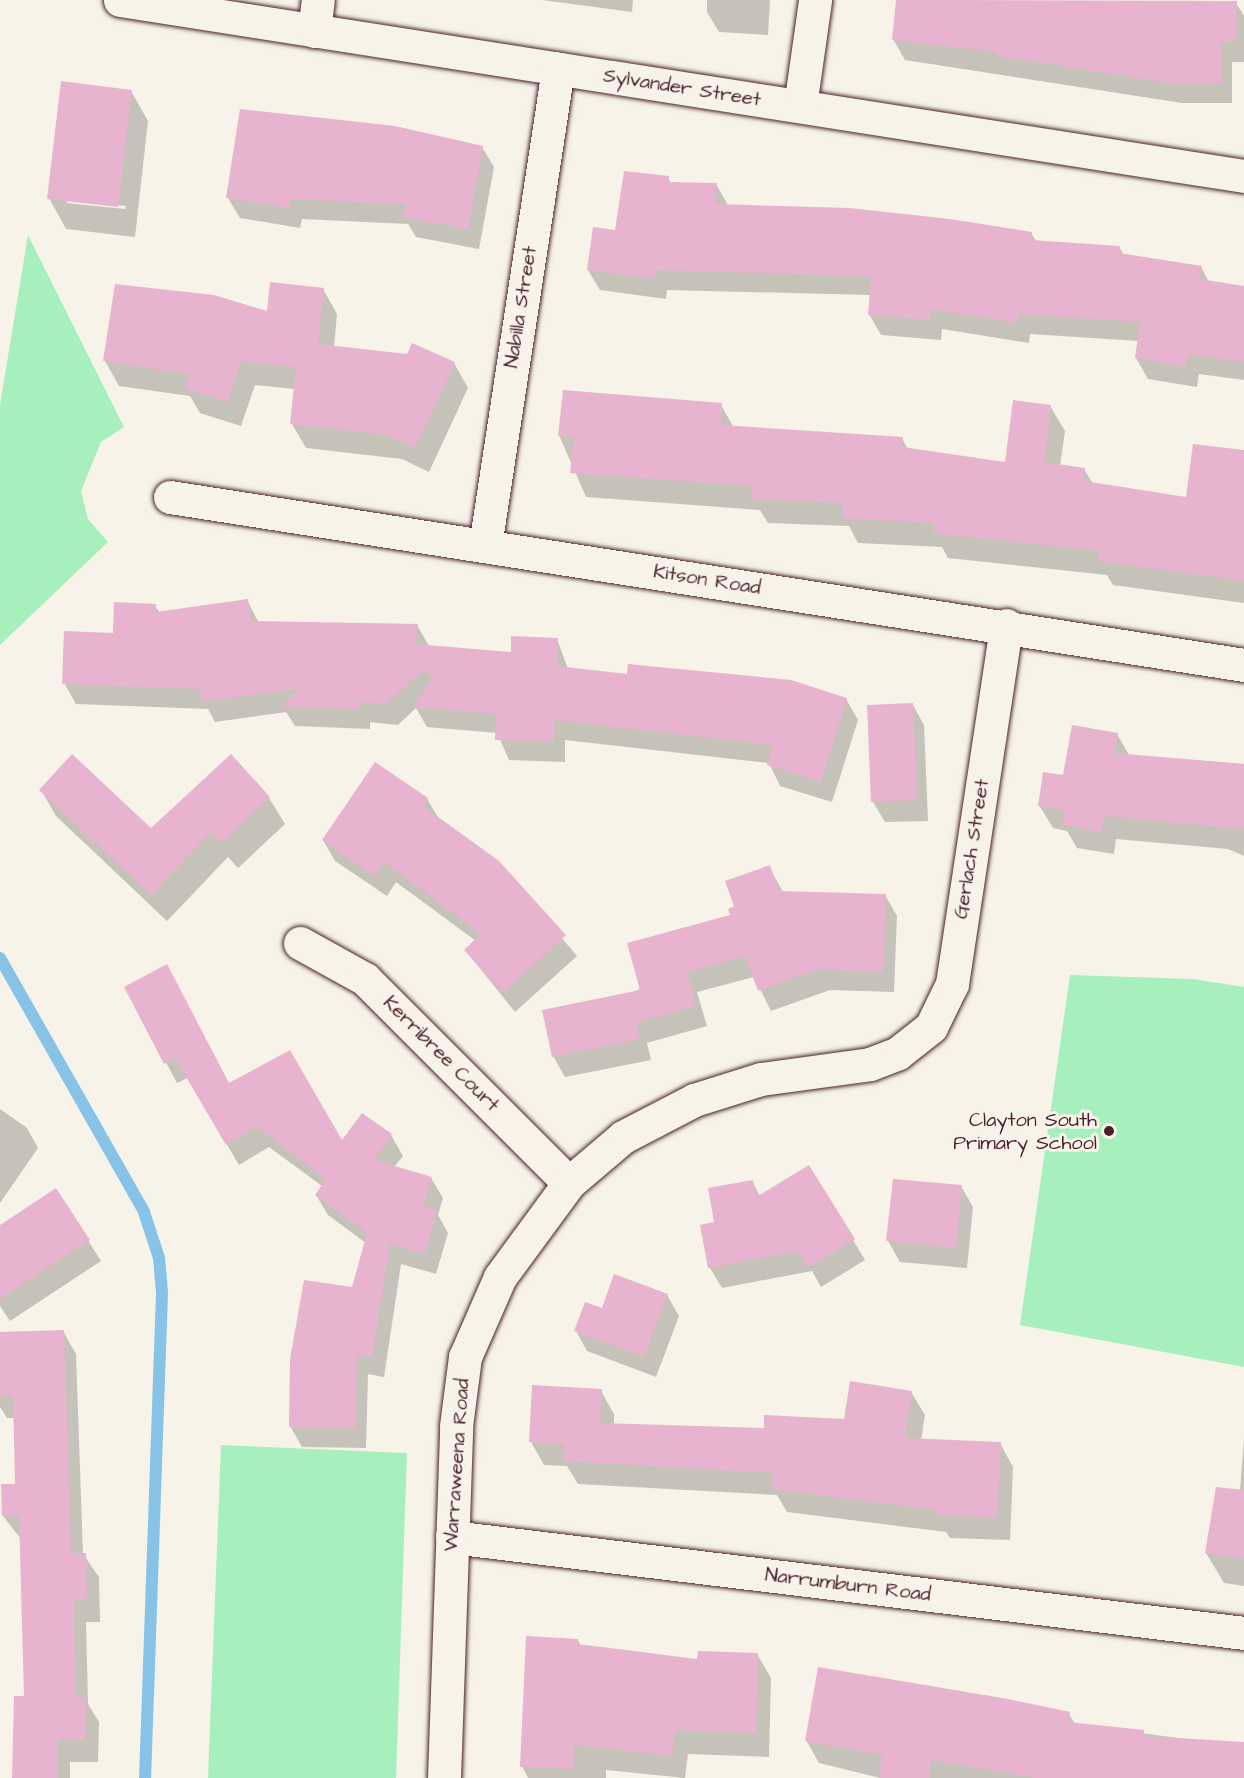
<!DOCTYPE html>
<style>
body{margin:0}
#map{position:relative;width:1244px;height:1778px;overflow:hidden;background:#f7f3e8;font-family:"Architects Daughter",sans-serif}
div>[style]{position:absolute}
.green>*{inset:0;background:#a7f0be}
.shadow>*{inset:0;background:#0003}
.stream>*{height:12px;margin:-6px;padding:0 6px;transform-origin:6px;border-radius:6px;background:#86c3e6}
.building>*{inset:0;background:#e8b3ce}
.roads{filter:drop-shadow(0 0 2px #4a1f2b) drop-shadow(0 0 2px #4a1f2b)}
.minor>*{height:33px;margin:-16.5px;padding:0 16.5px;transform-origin:16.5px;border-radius:16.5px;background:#f7f3e8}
.dots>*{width:16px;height:16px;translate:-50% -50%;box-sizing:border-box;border:3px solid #f7f3e8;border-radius:50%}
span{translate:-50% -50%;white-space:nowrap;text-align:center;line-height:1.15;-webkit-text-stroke:6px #f7f3e8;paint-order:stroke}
.street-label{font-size:20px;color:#4a1f2b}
.poi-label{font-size:20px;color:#4a1f2b}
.right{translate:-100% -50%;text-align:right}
</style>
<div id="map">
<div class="green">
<i style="clip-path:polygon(28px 235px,124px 427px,101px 442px,81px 491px,88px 519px,108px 542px,0 645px,0 405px)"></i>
<i style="clip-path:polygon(1070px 975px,1193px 979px,1244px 987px,1244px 1367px,1020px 1325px)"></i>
<i style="clip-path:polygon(221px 1445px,407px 1453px,396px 1778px,208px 1778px)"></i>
</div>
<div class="shadow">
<i style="clip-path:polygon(633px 0,632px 12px,542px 0)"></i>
<i style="clip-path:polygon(707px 0,770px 0,768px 35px,719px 32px,707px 12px)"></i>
<i style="clip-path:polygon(897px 0,1236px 3px,1244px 16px,1244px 62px,1232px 62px,1232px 103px,1182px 103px,905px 60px,893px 39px)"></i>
<i style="clip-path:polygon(evenodd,131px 91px,148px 121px,135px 237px,66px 229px,49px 198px,131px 91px,67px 200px,126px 206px,125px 209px,67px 203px,67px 200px)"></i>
<i style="clip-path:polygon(482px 147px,494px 167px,479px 249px,416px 237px,408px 224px,302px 219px,300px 228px,240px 218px,228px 198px)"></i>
<i style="clip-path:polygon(668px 178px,671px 183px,716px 184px,728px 205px,1031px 233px,1036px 241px,1119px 247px,1124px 255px,1201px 267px,1209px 282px,1244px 288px,1244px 380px,1199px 374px,1197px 387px,1148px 379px,1136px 358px,1139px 341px,1030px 334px,1029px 343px,942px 329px,941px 340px,881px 335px,869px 314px,871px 295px,667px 290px,666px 299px,600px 290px,588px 270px)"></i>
<i style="clip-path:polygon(323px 289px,337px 314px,334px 347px,454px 363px,468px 388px,429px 472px,402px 459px,306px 448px,292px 424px,295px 389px,255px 385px,241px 426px,200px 413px,190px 396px,119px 386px,105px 361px,268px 313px)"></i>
<i style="clip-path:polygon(721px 405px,734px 428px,902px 439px,908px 449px,1006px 463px,1050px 406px,1065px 431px,1060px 466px,1084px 469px,1093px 484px,1187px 499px,1244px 452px,1244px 603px,1113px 585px,1107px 575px,948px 558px,942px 547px,858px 543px,849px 526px,768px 523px,760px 510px,586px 497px,559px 435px)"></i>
<i style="clip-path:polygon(247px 600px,259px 623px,417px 625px,429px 646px,512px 653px,557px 639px,568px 669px,846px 699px,858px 720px,832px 802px,780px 786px,769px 763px,565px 740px,565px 762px,509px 760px,497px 733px,427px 727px,416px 708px,398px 725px,370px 722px,370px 729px,295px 726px,286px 712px,215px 722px,208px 709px,76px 704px,64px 683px,114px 634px,155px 606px,160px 613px)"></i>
<i style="clip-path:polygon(913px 705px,924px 725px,928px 821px,885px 822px,873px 802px,869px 706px)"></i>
<i style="clip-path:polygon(1117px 734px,1129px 755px,1244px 764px,1244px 856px,1228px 849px,1116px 839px,1114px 854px,1077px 848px,1067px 831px,1053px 828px,1039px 805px)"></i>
<i style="clip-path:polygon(41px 790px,151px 830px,269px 798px,285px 824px,238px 868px,228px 857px,167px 921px,56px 816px)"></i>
<i style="clip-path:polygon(427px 799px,439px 819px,498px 862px,577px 956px,515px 1012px,466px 951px,476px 941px,396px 882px,387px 896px,335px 861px,323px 840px)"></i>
<i style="clip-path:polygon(769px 867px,783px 892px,885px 895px,897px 916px,894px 992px,830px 990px,771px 1011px,754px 977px,697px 992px,707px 1026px,647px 1043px,651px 1060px,565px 1077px,553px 1056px,732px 916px)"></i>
<i style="clip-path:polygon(126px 988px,230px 1084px,342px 1142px,391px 1135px,403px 1156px,394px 1167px,431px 1178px,443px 1198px,438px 1215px,448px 1233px,436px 1274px,401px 1264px,384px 1377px,368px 1374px,366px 1448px,302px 1447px,290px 1426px,353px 1289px,366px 1243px,328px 1215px,316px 1195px,322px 1186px,269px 1147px,239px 1165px,188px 1078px,177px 1083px)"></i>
<i style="clip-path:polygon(0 1109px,27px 1128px,38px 1148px,0 1203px)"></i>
<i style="clip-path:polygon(752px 1181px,760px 1196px,853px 1240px,865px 1260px,821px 1287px,812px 1271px,722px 1288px,710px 1268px,701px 1226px,716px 1223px)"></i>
<i style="clip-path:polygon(961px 1186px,973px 1207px,967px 1268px,900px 1262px,888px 1241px)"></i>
<i style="clip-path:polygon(56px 1190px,101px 1261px,10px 1321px,0 1306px,0 1227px)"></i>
<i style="clip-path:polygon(667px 1295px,679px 1316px,656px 1377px,587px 1351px,576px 1331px,603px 1310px)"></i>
<i style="clip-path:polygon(63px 1331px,76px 1354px,83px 1554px,99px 1577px,100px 1622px,86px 1622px,88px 1704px,99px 1722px,98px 1762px,70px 1762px,70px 1778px,13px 1778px,25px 1697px,21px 1539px,3px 1516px,16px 1485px,15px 1418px,7px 1418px,0 1407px,0 1357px)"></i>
<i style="clip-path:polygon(601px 1391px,614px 1414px,614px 1425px,765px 1429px,846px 1421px,911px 1392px,925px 1415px,921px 1440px,1000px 1443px,1013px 1467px,1010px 1540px,950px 1538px,946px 1532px,787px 1512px,777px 1495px,578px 1484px,567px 1466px,544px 1465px,531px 1442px)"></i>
<i style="clip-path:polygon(1244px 1438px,1244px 1586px,1224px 1583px,1206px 1553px,1240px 1491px)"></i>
<i style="clip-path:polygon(578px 1640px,581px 1646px,699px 1661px,757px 1654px,771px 1678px,769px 1757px,688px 1754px,685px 1778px,606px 1770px,606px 1778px,528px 1778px,522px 1766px)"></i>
<i style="clip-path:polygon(1069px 1714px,1075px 1724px,1244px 1747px,1244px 1778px,880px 1778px,819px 1763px,806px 1740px)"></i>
</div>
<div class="stream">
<i style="left:0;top:958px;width:292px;rotate:60.4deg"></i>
<i style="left:144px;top:1212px;width:48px;rotate:71.9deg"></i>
<i style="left:159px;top:1258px;width:35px;rotate:85deg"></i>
<i style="left:162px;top:1293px;width:485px;rotate:92deg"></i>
</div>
<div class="building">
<i style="clip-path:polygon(896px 0,1237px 1px,1236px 42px,1221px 42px,1221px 83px,1169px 83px,996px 56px,997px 52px,892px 40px)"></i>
<i style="clip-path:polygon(61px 81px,132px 90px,118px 207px,47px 199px)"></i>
<i style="clip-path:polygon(240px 109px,395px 126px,483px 146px,468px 229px,402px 217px,405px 204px,290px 199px,289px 208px,226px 198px)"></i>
<i style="clip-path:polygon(624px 171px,669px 176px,668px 182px,717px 183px,716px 204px,849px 208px,950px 219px,1032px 232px,1031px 240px,1120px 246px,1119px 253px,1202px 266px,1200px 279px,1244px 286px,1244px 362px,1188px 354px,1185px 367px,1135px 358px,1140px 322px,1019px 314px,1017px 323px,931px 309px,930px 320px,868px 315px,871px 276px,656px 270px,655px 279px,587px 270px,593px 227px,615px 230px)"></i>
<i style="clip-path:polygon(270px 282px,324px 288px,318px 344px,407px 354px,412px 343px,455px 362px,415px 448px,387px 435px,290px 424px,296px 367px,241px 361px,228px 402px,185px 389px,189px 374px,103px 361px,115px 284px,214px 295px,267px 311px)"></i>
<i style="clip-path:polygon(563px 390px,722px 403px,721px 425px,903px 437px,902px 447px,1005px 462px,1013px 400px,1051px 405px,1044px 462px,1085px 468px,1084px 481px,1186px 497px,1193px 444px,1244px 450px,1244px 581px,1098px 561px,1099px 551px,933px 533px,934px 523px,842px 518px,843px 503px,752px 499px,752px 486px,570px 473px,574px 437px,558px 436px)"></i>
<i style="clip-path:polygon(248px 599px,251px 621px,418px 624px,416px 644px,511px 652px,511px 636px,558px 638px,557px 666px,627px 674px,628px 664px,791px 680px,847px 698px,821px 782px,767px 765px,773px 745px,554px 720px,554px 742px,495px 740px,496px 714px,413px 707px,433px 678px,424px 670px,386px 704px,359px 702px,359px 709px,281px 706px,301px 688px,202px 702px,200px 689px,62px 684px,64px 631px,113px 633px,114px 602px,156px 604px,156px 612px)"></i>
<i style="clip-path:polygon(913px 703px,917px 800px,871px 802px,867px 705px)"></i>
<i style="clip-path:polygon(1072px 725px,1118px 733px,1114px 753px,1244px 764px,1244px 829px,1104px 816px,1101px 832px,1062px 825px,1065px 810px,1038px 806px,1043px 772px,1063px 775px)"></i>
<i style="clip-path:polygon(72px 754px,151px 828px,231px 754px,270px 797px,222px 843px,211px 832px,151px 895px,39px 790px)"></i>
<i style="clip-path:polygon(375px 762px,428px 798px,423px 806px,499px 861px,566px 935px,503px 993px,464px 950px,481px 934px,384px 862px,374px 876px,322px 840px)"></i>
<i style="clip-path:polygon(770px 865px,779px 891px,886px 894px,883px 972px,818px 969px,758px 991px,745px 956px,687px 972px,696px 1006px,636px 1022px,640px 1039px,552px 1057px,542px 1010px,640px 990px,627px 943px,730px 915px,728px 909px,734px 906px,725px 881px)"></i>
<i style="clip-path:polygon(167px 964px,229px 1083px,290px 1050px,342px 1140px,362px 1113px,392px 1134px,374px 1160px,432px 1177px,423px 1207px,437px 1211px,425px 1254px,390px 1244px,372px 1357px,357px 1354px,355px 1428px,289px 1427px,290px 1359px,304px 1280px,352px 1287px,367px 1233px,315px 1195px,326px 1179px,257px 1127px,226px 1145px,175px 1058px,164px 1064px,124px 987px)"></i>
<i style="clip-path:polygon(809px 1165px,855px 1239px,808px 1267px,798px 1251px,708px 1268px,700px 1225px,714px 1222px,708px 1188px,753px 1180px,756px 1197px)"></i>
<i style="clip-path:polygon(893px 1179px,962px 1185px,956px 1248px,886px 1241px)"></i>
<i style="clip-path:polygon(56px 1188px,90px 1240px,0 1299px,0 1225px)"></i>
<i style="clip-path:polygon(614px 1274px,668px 1294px,644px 1357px,574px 1331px,585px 1302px,602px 1308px)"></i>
<i style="clip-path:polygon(64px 1330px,71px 1553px,86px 1553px,87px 1599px,74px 1600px,76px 1697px,86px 1698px,85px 1740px,58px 1739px,57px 1778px,12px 1778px,14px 1696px,24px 1696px,19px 1516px,2px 1516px,1px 1484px,15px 1484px,13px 1395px,0 1395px,0 1332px)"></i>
<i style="clip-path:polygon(850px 1381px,912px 1391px,905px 1438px,1001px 1442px,997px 1518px,935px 1515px,935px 1510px,772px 1489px,773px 1473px,563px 1461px,564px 1444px,529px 1442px,532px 1385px,602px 1389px,600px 1423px,764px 1428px,764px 1415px,844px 1419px)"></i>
<i style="clip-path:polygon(1216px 1487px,1244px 1490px,1244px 1559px,1205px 1553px)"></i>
<i style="clip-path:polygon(526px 1636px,578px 1639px,578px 1644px,697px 1659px,698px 1651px,758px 1653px,756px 1733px,675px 1730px,672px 1756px,574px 1745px,573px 1769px,520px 1767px)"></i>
<i style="clip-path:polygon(818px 1667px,1008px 1699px,1070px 1712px,1068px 1722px,1144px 1730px,1144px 1736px,1244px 1742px,1244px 1778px,1035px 1778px,931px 1760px,929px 1778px,879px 1778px,882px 1755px,805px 1741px)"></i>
</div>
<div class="roads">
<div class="minor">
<i style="left:120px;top:0;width:1138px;rotate:8.9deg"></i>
<i style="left:314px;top:31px;width:31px;rotate:-83deg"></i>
<i style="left:800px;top:106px;width:107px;rotate:-81.9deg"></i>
<i style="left:170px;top:497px;width:1087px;rotate:8.89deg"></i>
<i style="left:485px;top:546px;width:483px;rotate:-81.3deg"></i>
<i style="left:300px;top:943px;width:74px;rotate:29deg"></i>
<i style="left:365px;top:979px;width:288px;rotate:45deg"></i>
<i style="left:452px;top:1537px;width:798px;rotate:6.91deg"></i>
<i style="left:444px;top:1778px;width:352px;rotate:-88deg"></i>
<i style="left:456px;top:1426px;width:70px;rotate:-82.6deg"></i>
<i style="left:465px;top:1357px;width:87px;rotate:-66.4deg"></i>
<i style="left:500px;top:1277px;width:117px;rotate:-53.7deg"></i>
<i style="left:569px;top:1183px;width:71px;rotate:-40.4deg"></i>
<i style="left:623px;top:1137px;width:80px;rotate:-27.5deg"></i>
<i style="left:694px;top:1100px;width:70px;rotate:-17.4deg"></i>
<i style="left:761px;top:1079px;width:110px;rotate:-7.8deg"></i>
<i style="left:870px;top:1064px;width:30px;rotate:-21deg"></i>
<i style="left:898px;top:1053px;width:42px;rotate:-38.2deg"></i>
<i style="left:931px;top:1027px;width:48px;rotate:-64deg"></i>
<i style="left:952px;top:984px;width:363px;rotate:-81.4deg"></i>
</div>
</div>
<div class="dots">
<i style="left:1109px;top:1131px;background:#4a1f2b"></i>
</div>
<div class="street-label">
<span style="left:682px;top:88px;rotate:9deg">Sylvander Street</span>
<span style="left:521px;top:307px;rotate:-81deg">Nabilla Street</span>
<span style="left:707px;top:580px;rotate:9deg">Kitson Road</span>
<span style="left:972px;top:849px;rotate:-81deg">Gerlach Street</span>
<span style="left:441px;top:1054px;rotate:45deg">Kerribree Court</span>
<span style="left:457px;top:1465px;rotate:-86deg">Warraweena Road</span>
<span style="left:848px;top:1585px;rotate:7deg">Narrumburn Road</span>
</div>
<div class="poi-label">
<span class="right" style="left:1097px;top:1132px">Clayton South<br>Primary School</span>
</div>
</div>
